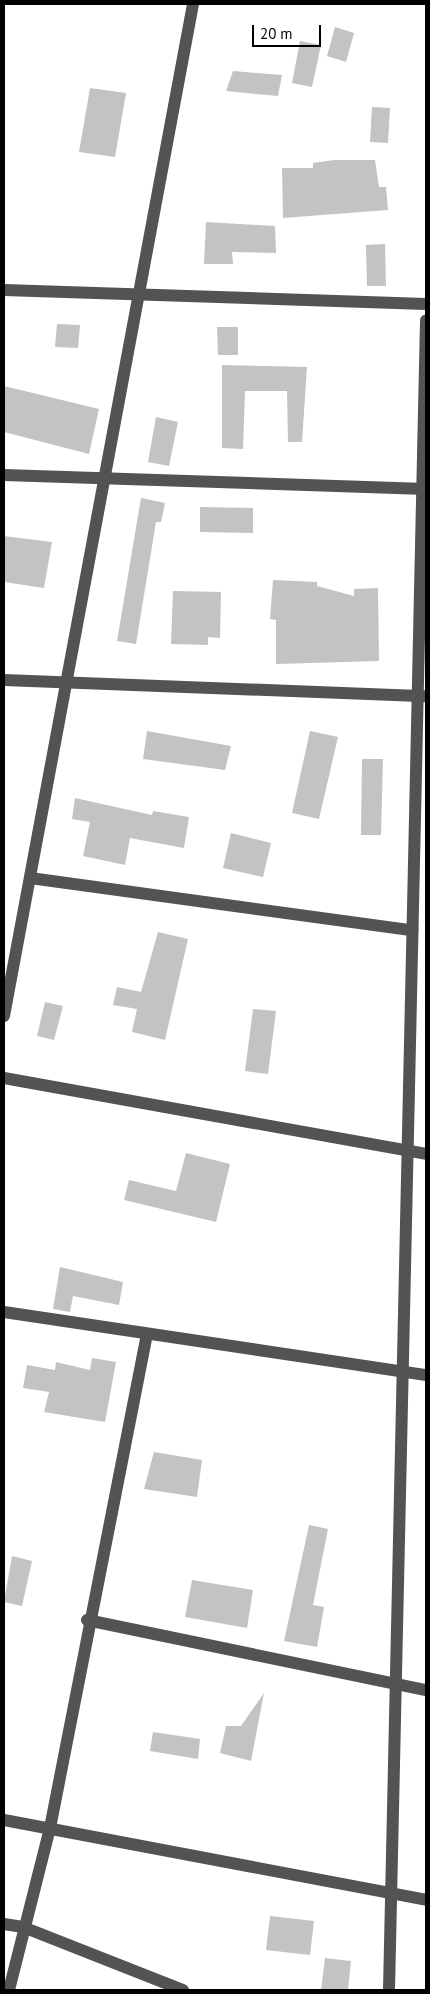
<!DOCTYPE html>
<style>
body{margin:0}
#map{position:relative;width:430px;height:1994px;overflow:hidden;background:#fff;font-family:"PT Sans",sans-serif}
div>[style]{position:absolute}
.building>*{inset:0;background:#c3c3c3}
.minor>*{height:12px;margin:-6px;padding:0 6px;transform-origin:6px;border-radius:6px;background:#535353}
span{translate:-50% -50%;white-space:nowrap;text-align:center;line-height:1.15;-webkit-text-stroke:4px #fff;paint-order:stroke}
.frame{position:absolute;inset:0;border:5px solid #000;pointer-events:none}
.scale{position:absolute;left:252px;top:25px;width:69px;height:22px;box-sizing:border-box;border:2px solid #000;border-top:0;padding-left:6px;font-size:15px;line-height:18px;white-space:nowrap;color:#000;-webkit-text-stroke:4px #fff;paint-order:stroke}
</style>
<div id="map">
<div class="building">
<i style="clip-path:polygon(335px 27px,354px 33px,346px 62px,327px 56px)"></i>
<i style="clip-path:polygon(300px 41px,321px 45px,312px 87px,292px 83px)"></i>
<i style="clip-path:polygon(233px 71px,282px 75px,278px 96px,226px 91px)"></i>
<i style="clip-path:polygon(90px 88px,126px 93px,115px 157px,79px 152px)"></i>
<i style="clip-path:polygon(372px 107px,390px 108px,388px 143px,370px 142px)"></i>
<i style="clip-path:polygon(334px 160px,375px 160px,379px 187px,386px 187px,388px 210px,283px 218px,282px 168px,313px 168px,313px 163px)"></i>
<i style="clip-path:polygon(206px 222px,275px 226px,276px 253px,232px 252px,233px 264px,204px 264px)"></i>
<i style="clip-path:polygon(385px 244px,386px 286px,367px 286px,366px 245px)"></i>
<i style="clip-path:polygon(57px 324px,80px 325px,78px 348px,55px 347px)"></i>
<i style="clip-path:polygon(217px 327px,238px 327px,238px 355px,218px 355px)"></i>
<i style="clip-path:polygon(222px 365px,307px 367px,302px 442px,288px 442px,287px 391px,245px 391px,243px 449px,222px 448px)"></i>
<i style="clip-path:polygon(4px 386px,99px 409px,89px 454px,4px 432px)"></i>
<i style="clip-path:polygon(156px 417px,178px 422px,169px 466px,148px 462px)"></i>
<i style="clip-path:polygon(141px 498px,165px 503px,161px 522px,156px 522px,136px 644px,117px 641px)"></i>
<i style="clip-path:polygon(200px 507px,253px 508px,253px 533px,200px 532px)"></i>
<i style="clip-path:polygon(4px 536px,52px 542px,44px 588px,4px 582px)"></i>
<i style="clip-path:polygon(273px 580px,317px 582px,317px 586px,354px 596px,354px 589px,378px 588px,379px 661px,276px 664px,276px 620px,270px 619px)"></i>
<i style="clip-path:polygon(173px 591px,221px 592px,220px 638px,208px 637px,208px 645px,171px 644px)"></i>
<i style="clip-path:polygon(147px 731px,231px 746px,225px 770px,143px 759px)"></i>
<i style="clip-path:polygon(310px 731px,338px 737px,319px 819px,292px 813px)"></i>
<i style="clip-path:polygon(362px 759px,383px 759px,381px 835px,361px 835px)"></i>
<i style="clip-path:polygon(75px 798px,152px 815px,153px 811px,189px 817px,184px 848px,130px 838px,125px 865px,83px 856px,90px 822px,72px 819px)"></i>
<i style="clip-path:polygon(231px 833px,271px 843px,263px 877px,223px 868px)"></i>
<i style="clip-path:polygon(158px 932px,188px 939px,165px 1040px,132px 1032px,137px 1009px,113px 1005px,117px 987px,141px 992px)"></i>
<i style="clip-path:polygon(45px 1002px,63px 1006px,54px 1040px,37px 1036px)"></i>
<i style="clip-path:polygon(253px 1009px,276px 1011px,268px 1074px,245px 1071px)"></i>
<i style="clip-path:polygon(186px 1153px,230px 1164px,216px 1222px,124px 1200px,129px 1180px,176px 1191px)"></i>
<i style="clip-path:polygon(60px 1267px,123px 1282px,119px 1305px,73px 1296px,70px 1312px,53px 1309px)"></i>
<i style="clip-path:polygon(92px 1358px,116px 1362px,105px 1422px,44px 1412px,49px 1392px,23px 1388px,27px 1365px,55px 1370px,56px 1362px,90px 1370px)"></i>
<i style="clip-path:polygon(154px 1452px,202px 1460px,197px 1497px,144px 1489px)"></i>
<i style="clip-path:polygon(309px 1525px,328px 1529px,313px 1605px,324px 1607px,317px 1647px,284px 1641px)"></i>
<i style="clip-path:polygon(12px 1556px,32px 1561px,22px 1606px,4px 1602px)"></i>
<i style="clip-path:polygon(192px 1580px,253px 1590px,247px 1628px,185px 1617px)"></i>
<i style="clip-path:polygon(264px 1693px,251px 1761px,220px 1753px,226px 1726px,241px 1726px)"></i>
<i style="clip-path:polygon(153px 1732px,200px 1739px,198px 1759px,150px 1751px)"></i>
<i style="clip-path:polygon(270px 1916px,314px 1921px,310px 1955px,266px 1950px)"></i>
<i style="clip-path:polygon(325px 1958px,351px 1961px,348px 1990px,321px 1990px)"></i>
</div>
<div class="minor">
<i style="left:4px;top:290px;width:422px;rotate:1.9deg"></i>
<i style="left:4px;top:475px;width:422px;rotate:1.9deg"></i>
<i style="left:4px;top:680px;width:422px;rotate:2.2deg"></i>
<i style="left:30px;top:878px;width:386px;rotate:7.8deg"></i>
<i style="left:4px;top:1016px;width:1029px;rotate:-79.42deg"></i>
<i style="left:4px;top:1078px;width:429px;rotate:10.2deg"></i>
<i style="left:4px;top:1312px;width:427px;rotate:8.5deg"></i>
<i style="left:87px;top:1620px;width:346px;rotate:11.7deg"></i>
<i style="left:4px;top:1820px;width:430px;rotate:10.7deg"></i>
<i style="left:4px;top:1924px;width:19px;rotate:9deg"></i>
<i style="left:23px;top:1927px;width:172px;rotate:21.5deg"></i>
<i style="left:9px;top:1990px;width:167px;rotate:-75.8deg"></i>
<i style="left:50px;top:1828px;width:503px;rotate:-78.89deg"></i>
<i style="left:389px;top:1990px;width:1670px;rotate:-88.73deg"></i>
</div>
<div class="frame"></div>
<div class="scale">20 m</div>
</div>
